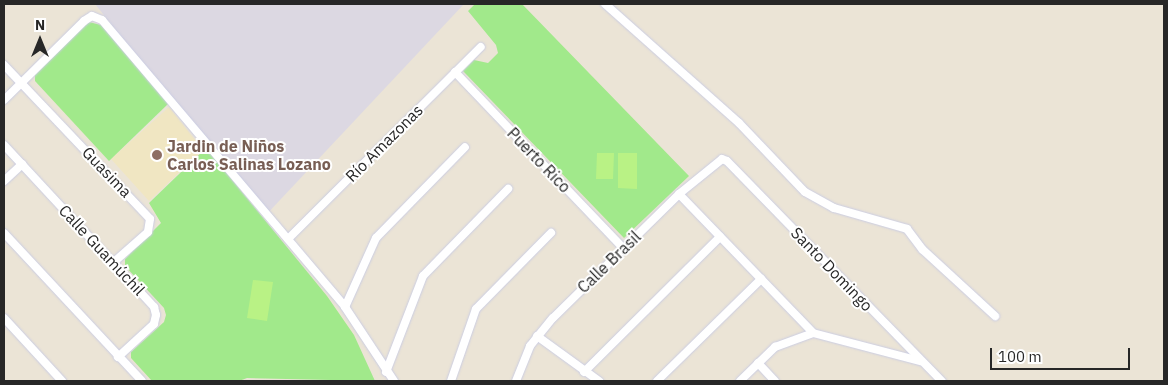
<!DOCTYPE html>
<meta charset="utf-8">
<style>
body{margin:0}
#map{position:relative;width:1168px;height:385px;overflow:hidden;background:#ebe4d6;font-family:"IBM Plex Sans",sans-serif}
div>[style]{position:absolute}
.industrial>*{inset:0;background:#dcd8e2}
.education>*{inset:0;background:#f0e6c2}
.green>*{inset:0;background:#a1e98b}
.pitch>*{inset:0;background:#b9f285}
.roads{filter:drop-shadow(0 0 1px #cbcde2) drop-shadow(0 0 1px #cbcde2)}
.minor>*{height:8px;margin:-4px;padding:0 4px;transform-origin:4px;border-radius:4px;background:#fff}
.dots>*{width:14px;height:14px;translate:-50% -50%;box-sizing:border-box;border:2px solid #fff;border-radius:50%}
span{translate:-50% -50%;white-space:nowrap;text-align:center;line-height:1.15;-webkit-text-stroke:4px #fff;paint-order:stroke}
.street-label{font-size:16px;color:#272727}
.education-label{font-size:16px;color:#785e54;font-weight:700}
.left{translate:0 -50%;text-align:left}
.frame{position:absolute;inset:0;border:5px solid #272727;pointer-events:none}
.north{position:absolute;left:15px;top:15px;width:50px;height:50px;-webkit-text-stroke:4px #fff;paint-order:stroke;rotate:0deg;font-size:14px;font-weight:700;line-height:20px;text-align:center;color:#272727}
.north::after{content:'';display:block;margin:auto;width:18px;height:22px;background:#272727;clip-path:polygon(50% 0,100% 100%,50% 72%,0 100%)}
.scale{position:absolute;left:990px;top:348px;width:140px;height:22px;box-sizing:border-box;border:2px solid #272727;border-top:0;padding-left:6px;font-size:15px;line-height:18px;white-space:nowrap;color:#272727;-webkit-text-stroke:4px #fff;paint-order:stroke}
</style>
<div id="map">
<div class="industrial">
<i style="clip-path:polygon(95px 4px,464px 4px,265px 216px)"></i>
</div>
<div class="education">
<i style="clip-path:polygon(169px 107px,203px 150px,149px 201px,111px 159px)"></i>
</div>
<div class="green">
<i style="clip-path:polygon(475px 4px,522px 4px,689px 176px,624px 238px,463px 71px,474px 60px,488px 63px,498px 53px,496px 45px,468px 11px)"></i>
<i style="clip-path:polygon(89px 22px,101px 25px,168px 104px,109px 161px,35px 81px,35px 74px)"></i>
<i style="clip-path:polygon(206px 148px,327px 296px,354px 335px,375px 381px,247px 378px,239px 381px,152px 381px,131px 358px,131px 352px,164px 322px,166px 315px,164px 308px,125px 266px,125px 259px,161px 223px,149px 203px)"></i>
</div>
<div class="pitch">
<i style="clip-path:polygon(597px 153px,614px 153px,613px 179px,596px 179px)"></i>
<i style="clip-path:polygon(618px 153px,637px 153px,637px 189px,618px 188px)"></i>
<i style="clip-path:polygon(253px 280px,273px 282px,267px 321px,247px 318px)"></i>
</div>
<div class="roads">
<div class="minor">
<i style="left:605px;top:4px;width:179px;rotate:41.6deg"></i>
<i style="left:739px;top:123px;width:95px;rotate:46.3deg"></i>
<i style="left:805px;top:192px;width:33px;rotate:29deg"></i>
<i style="left:834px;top:208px;width:76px;rotate:16deg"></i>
<i style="left:907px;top:229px;width:26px;rotate:53deg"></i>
<i style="left:923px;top:250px;width:98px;rotate:42.5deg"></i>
<i style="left:4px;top:65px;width:212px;rotate:46.5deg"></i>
<i style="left:150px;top:219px;width:13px;rotate:99deg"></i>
<i style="left:148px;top:232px;width:45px;rotate:138.6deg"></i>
<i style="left:455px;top:72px;width:243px;rotate:46.3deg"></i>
<i style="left:4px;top:100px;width:112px;rotate:-44.6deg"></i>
<i style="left:84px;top:21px;width:9px;rotate:-32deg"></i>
<i style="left:92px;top:16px;width:11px;rotate:22deg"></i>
<i style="left:102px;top:20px;width:376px;rotate:49.7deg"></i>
<i style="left:345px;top:307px;width:89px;rotate:56.5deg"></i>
<i style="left:4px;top:145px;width:221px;rotate:47.2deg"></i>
<i style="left:154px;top:307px;width:8px;rotate:76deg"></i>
<i style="left:156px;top:315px;width:9px;rotate:103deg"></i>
<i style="left:154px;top:324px;width:49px;rotate:137.5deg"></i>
<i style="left:4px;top:181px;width:25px;rotate:-43deg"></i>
<i style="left:679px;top:194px;width:193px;rotate:46deg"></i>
<i style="left:4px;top:233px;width:202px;rotate:47deg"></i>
<i style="left:288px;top:239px;width:272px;rotate:-44.9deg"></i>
<i style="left:345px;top:307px;width:76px;rotate:-65.8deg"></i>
<i style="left:376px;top:238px;width:127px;rotate:-45.6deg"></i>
<i style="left:4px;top:318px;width:86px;rotate:47.4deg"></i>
<i style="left:537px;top:336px;width:77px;rotate:36deg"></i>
<i style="left:758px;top:363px;width:25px;rotate:47deg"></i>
<i style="left:386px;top:372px;width:103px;rotate:-68.9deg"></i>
<i style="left:423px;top:276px;width:122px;rotate:-45.7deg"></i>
<i style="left:584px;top:372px;width:192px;rotate:-44.8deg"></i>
<i style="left:451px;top:381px;width:76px;rotate:-70.9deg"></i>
<i style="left:476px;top:309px;width:107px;rotate:-45.4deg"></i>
<i style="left:516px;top:381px;width:38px;rotate:-68deg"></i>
<i style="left:530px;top:346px;width:36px;rotate:-51deg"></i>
<i style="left:553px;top:318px;width:177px;rotate:-44.5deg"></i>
<i style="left:679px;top:194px;width:55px;rotate:-39.1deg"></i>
<i style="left:722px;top:159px;width:5px;rotate:22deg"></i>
<i style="left:727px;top:161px;width:308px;rotate:45.7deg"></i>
<i style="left:657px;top:381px;width:146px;rotate:-44.4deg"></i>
<i style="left:740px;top:381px;width:49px;rotate:-44.2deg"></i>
<i style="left:775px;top:347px;width:40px;rotate:-20.2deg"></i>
<i style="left:813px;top:333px;width:111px;rotate:14.7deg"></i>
</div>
</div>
<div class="dots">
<i style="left:157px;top:155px;background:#8d6e63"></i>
</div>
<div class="street-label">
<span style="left:384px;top:143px;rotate:-45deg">Río Amazonas</span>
<span style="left:539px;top:160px;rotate:46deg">Puerto Rico</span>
<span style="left:107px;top:172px;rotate:46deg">Guasima</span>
<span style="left:102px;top:250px;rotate:47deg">Calle Guamúchil</span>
<span style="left:609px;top:262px;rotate:-44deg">Calle Brasil</span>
<span style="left:832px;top:269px;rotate:46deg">Santo Domingo</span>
</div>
<div class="education-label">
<span class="left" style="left:167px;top:155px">Jardin de Niños<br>Carlos Salinas Lozano</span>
</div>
<div class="frame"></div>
<div class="north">N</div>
<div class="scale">100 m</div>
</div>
